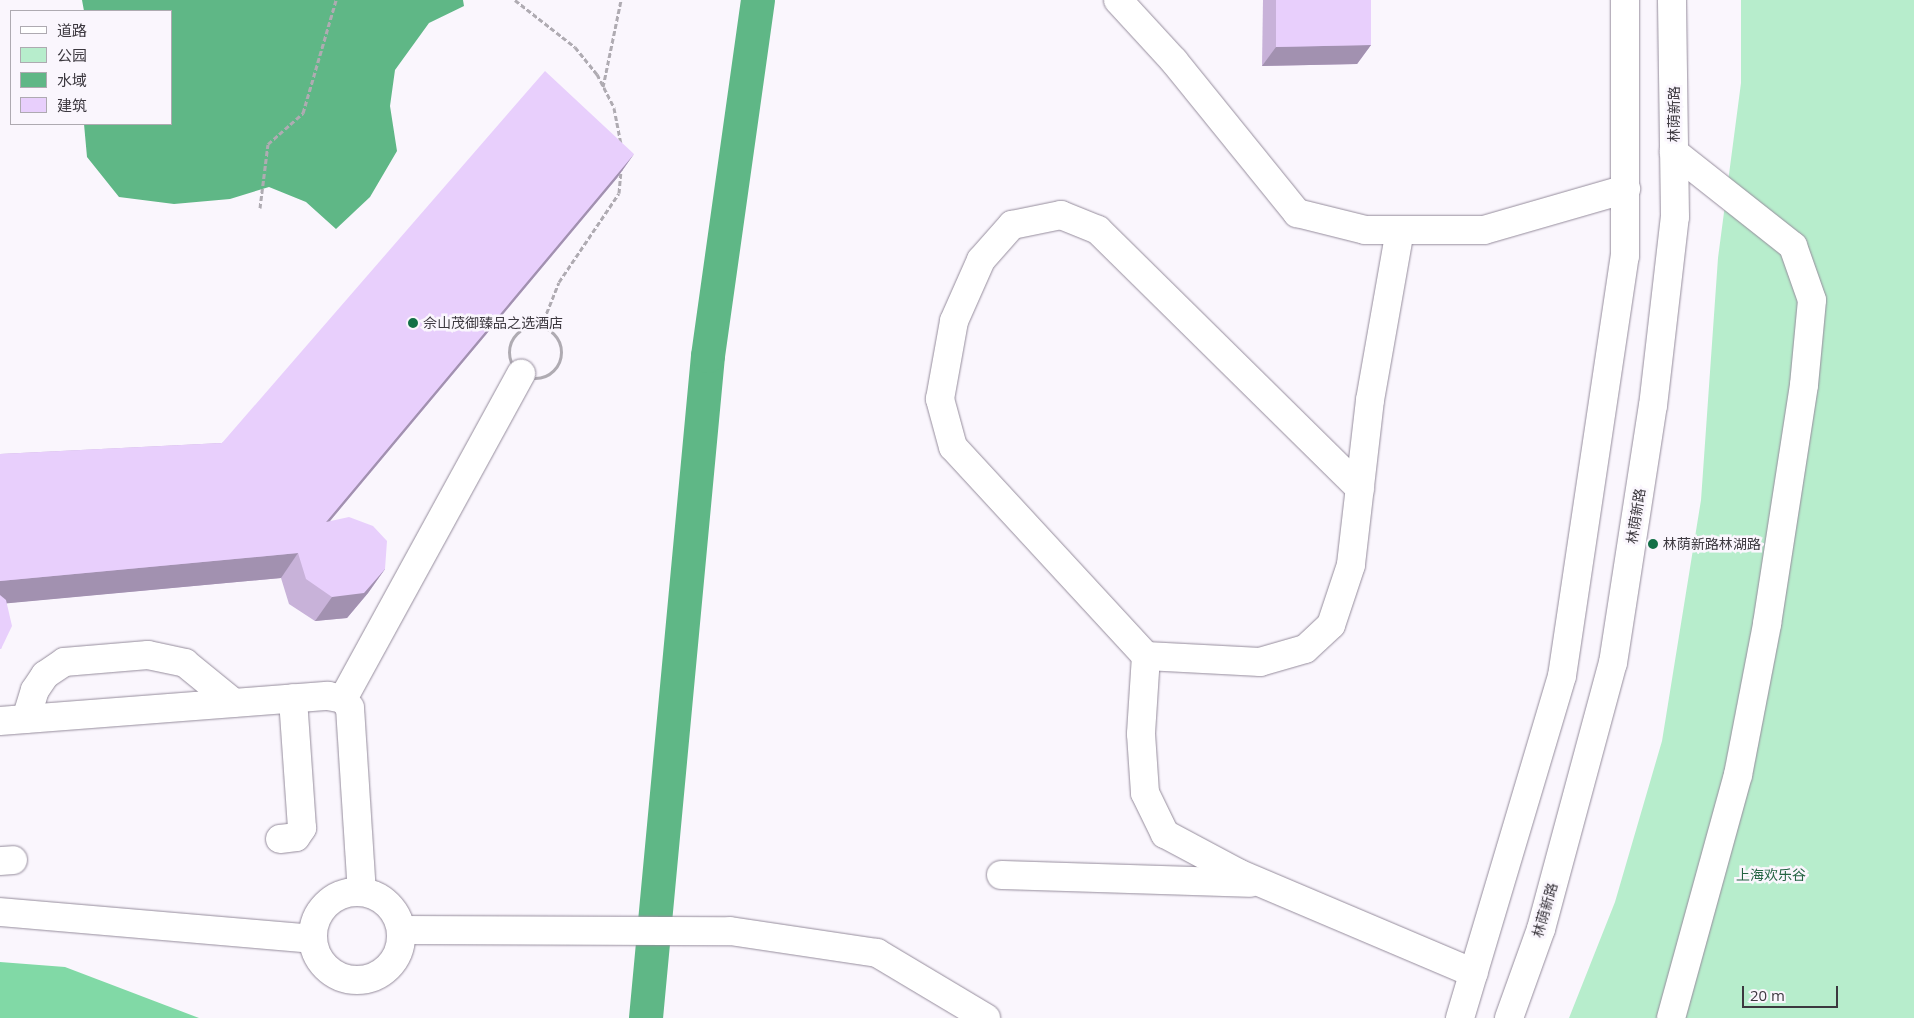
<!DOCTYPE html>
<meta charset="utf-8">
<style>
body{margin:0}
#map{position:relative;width:1914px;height:1018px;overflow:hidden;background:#faf6fd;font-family:"Open Sans","Noto Sans SC",sans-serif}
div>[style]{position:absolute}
.green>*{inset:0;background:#b7edcc}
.forest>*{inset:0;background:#81d9a6}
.water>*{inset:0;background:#5fb786}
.canal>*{height:34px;margin:-17px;padding:0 17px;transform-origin:17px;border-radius:17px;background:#5fb786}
.path>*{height:3px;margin-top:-1.5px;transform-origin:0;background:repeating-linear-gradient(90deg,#afabb2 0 5px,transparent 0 7.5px)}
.path>.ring{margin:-1.5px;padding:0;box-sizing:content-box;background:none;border:3px solid #afabb2;border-radius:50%}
.roads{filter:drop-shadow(0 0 1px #958c9c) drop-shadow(0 0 1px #958c9c)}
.minor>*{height:28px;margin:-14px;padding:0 14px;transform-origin:14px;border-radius:14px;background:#fff}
.minor>.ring{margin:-14px;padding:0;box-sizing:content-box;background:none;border:28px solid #fff;border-radius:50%}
.major>*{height:28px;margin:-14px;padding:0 14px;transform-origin:14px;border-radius:14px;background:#fff}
.wall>*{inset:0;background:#c8b2d9}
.shaded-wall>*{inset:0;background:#a291b0}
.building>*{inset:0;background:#e8cffc}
.dots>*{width:14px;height:14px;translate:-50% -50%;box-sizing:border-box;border:2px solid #faf6fd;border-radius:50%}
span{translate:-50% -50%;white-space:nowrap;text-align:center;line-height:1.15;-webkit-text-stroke:5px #faf6fd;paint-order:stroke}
.street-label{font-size:14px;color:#3c383f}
.poi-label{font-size:14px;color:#3c383f}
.left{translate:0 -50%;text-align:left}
.park-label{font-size:14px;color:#246443}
.legend{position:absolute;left:10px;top:10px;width:162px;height:115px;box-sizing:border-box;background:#faf6fd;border:1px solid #aeaab1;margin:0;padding:6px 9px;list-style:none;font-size:15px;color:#3c383f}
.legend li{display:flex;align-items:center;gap:10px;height:25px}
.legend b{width:25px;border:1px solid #aeaab1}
.scale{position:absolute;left:1742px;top:986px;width:96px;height:22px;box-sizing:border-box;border:2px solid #3c383f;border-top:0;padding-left:6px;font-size:15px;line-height:18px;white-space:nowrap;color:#3c383f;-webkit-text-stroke:4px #faf6fd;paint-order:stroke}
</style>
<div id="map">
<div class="green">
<i style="clip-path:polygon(1741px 0,1914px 0,1914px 1018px,1569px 1018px,1615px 902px,1662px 741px,1701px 500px,1718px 258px,1741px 83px)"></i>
</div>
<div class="forest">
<i style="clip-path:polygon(0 962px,65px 967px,199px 1018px,0 1018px)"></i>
</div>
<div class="water">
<i style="clip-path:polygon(82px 0,463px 0,464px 6px,429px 23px,395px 70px,390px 106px,397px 151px,370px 197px,336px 229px,306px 202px,269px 187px,230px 199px,174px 204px,119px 197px,87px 157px,84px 124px,171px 124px,171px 11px,84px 11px)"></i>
</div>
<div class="canal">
<i style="left:646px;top:1018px;width:665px;rotate:-84.65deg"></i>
<i style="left:708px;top:356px;width:359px;rotate:-82deg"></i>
</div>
<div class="path">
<i style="left:515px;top:0;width:76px;rotate:38.1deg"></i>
<i style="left:575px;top:47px;width:35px;rotate:51deg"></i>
<i style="left:597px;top:74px;width:38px;rotate:63deg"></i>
<i style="left:614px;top:108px;width:38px;rotate:79deg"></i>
<i style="left:603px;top:87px;width:89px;rotate:-78.3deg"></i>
<i style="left:260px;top:208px;width:64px;rotate:-82.9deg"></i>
<i style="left:268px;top:144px;width:47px;rotate:-41.5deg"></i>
<i style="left:303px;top:113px;width:118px;rotate:-73.7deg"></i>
<i class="ring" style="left:509px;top:326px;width:49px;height:49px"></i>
<i style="left:541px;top:327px;width:48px;rotate:-68.2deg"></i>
<i style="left:559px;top:282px;width:107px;rotate:-56deg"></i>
<i style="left:619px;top:193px;width:24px;rotate:-85deg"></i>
</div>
<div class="roads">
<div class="minor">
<i style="left:1118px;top:0;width:83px;rotate:47.4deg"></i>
<i style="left:1174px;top:61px;width:196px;rotate:51deg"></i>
<i style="left:1297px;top:213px;width:70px;rotate:14deg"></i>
<i style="left:1365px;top:230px;width:119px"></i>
<i style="left:1484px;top:230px;width:148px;rotate:-16.1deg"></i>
<i style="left:1400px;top:230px;width:173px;rotate:100deg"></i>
<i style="left:1370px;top:400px;width:166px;rotate:96.6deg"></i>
<i style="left:1351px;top:565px;width:63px;rotate:108.4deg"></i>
<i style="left:1331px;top:625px;width:35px;rotate:137deg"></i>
<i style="left:1305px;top:649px;width:47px;rotate:163.9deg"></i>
<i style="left:1260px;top:662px;width:114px;rotate:-177deg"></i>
<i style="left:1146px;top:656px;width:78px;rotate:93.7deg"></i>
<i style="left:1141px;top:734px;width:59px;rotate:86.1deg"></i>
<i style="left:1145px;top:793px;width:46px;rotate:64deg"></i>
<i style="left:1165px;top:834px;width:83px;rotate:28.1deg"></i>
<i style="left:1238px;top:873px;width:256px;rotate:23deg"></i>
<i style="left:1146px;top:656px;width:284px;rotate:-132.7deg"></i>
<i style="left:953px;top:447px;width:50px;rotate:-105.2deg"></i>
<i style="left:940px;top:399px;width:79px;rotate:-79.8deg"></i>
<i style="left:954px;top:321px;width:67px;rotate:-66.1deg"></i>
<i style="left:981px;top:260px;width:47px;rotate:-48.5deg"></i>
<i style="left:1012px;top:225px;width:50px;rotate:-11.5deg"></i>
<i style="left:1061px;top:215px;width:40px;rotate:22deg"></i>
<i style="left:1098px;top:230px;width:368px;rotate:44.6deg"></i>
<i style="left:343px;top:699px;width:371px;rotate:-61.3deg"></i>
<i style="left:26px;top:719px;width:30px;rotate:-73deg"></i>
<i style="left:35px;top:690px;width:18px;rotate:-56deg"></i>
<i style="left:45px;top:675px;width:23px;rotate:-34deg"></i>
<i style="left:64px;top:662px;width:84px;rotate:-4.8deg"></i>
<i style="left:148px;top:655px;width:38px;rotate:12deg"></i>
<i style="left:185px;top:663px;width:63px;rotate:39.2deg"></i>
<i style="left:0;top:721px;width:329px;rotate:-4.4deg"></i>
<i style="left:328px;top:696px;width:15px;rotate:11deg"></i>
<i style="left:343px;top:699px;width:11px;rotate:52deg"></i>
<i style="left:350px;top:708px;width:184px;rotate:86.3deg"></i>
<i style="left:280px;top:839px;width:16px;rotate:-7deg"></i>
<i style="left:296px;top:837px;width:11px;rotate:-56deg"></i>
<i style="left:302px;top:828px;width:130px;rotate:-94deg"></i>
<i style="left:0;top:861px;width:13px;rotate:-4deg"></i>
<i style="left:1001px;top:875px;width:249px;rotate:1.8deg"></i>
<i class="ring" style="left:313px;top:892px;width:60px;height:60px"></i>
<i style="left:0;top:912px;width:313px;rotate:4.9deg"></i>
<i style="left:401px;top:930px;width:329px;rotate:0.2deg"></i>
<i style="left:730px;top:931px;width:149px;rotate:8.5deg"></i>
<i style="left:877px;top:953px;width:127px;rotate:30.8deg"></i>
<i style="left:1671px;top:1018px;width:252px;rotate:-74.6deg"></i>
<i style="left:1738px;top:775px;width:154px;rotate:-79.1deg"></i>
<i style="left:1767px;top:624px;width:242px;rotate:-81.2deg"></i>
<i style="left:1804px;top:385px;width:85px;rotate:-84.6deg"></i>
<i style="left:1812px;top:300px;width:57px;rotate:-109.4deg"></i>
<i style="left:1793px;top:246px;width:152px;rotate:-141.7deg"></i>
</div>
<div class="major">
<i style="left:1460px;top:1018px;width:357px;rotate:-73.4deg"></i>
<i style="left:1562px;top:676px;width:425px;rotate:-81.5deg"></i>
<i style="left:1625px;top:256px;width:256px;rotate:-90deg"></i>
<i style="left:1509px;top:1018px;width:95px;rotate:-70.2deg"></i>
<i style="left:1541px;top:929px;width:276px;rotate:-74.9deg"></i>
<i style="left:1613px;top:663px;width:260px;rotate:-81.2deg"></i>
<i style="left:1653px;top:406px;width:190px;rotate:-83.4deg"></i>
<i style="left:1675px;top:217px;width:217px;rotate:-90.8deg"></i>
</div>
</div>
<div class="wall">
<i style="clip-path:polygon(1263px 0,1371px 0,1371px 45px,1357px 64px,1262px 66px)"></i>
<i style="clip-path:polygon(634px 154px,617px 178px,330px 521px,385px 569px,368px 593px,347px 618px,315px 621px,289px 604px,281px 578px,7px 603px,1px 649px,0 454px,222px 443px)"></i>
</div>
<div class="shaded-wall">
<i style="clip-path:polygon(1371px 45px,1357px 64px,1262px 66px,1276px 47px)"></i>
<i style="clip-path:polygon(634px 154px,617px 178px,309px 546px,326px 522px)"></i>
<i style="clip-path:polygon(298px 553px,281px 578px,0 604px,0 581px)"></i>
<i style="clip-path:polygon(385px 569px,368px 593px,347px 618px,315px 621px,332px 597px)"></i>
</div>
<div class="building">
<i style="clip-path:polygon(1276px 0,1371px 0,1371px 45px,1276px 47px)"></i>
<i style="clip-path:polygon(545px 71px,634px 154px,326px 522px,349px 517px,373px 526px,387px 541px,385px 569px,364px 593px,332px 597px,306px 579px,298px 553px,0 581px,0 454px,222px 443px)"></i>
<i style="clip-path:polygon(0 595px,6px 600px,12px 626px,1px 649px,0 649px)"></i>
</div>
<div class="dots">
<i style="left:413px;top:323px;background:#127046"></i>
<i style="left:1653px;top:544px;background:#127046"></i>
</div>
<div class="street-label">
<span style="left:1674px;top:114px;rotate:-90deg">林荫新路</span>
<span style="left:1636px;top:516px;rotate:-81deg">林荫新路</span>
<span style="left:1545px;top:910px;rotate:-74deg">林荫新路</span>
</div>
<div class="poi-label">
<span class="left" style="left:423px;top:323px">佘山茂御臻品之选酒店</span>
<span class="left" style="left:1663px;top:544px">林荫新路林湖路</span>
</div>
<div class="park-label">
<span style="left:1771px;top:875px">上海欢乐谷</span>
</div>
<ul class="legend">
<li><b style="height:6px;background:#fff"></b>道路</li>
<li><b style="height:14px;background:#b7edcc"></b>公园</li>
<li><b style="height:14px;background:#5fb786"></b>水域</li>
<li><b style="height:14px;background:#e8cffc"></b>建筑</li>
</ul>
<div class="scale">20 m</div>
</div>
